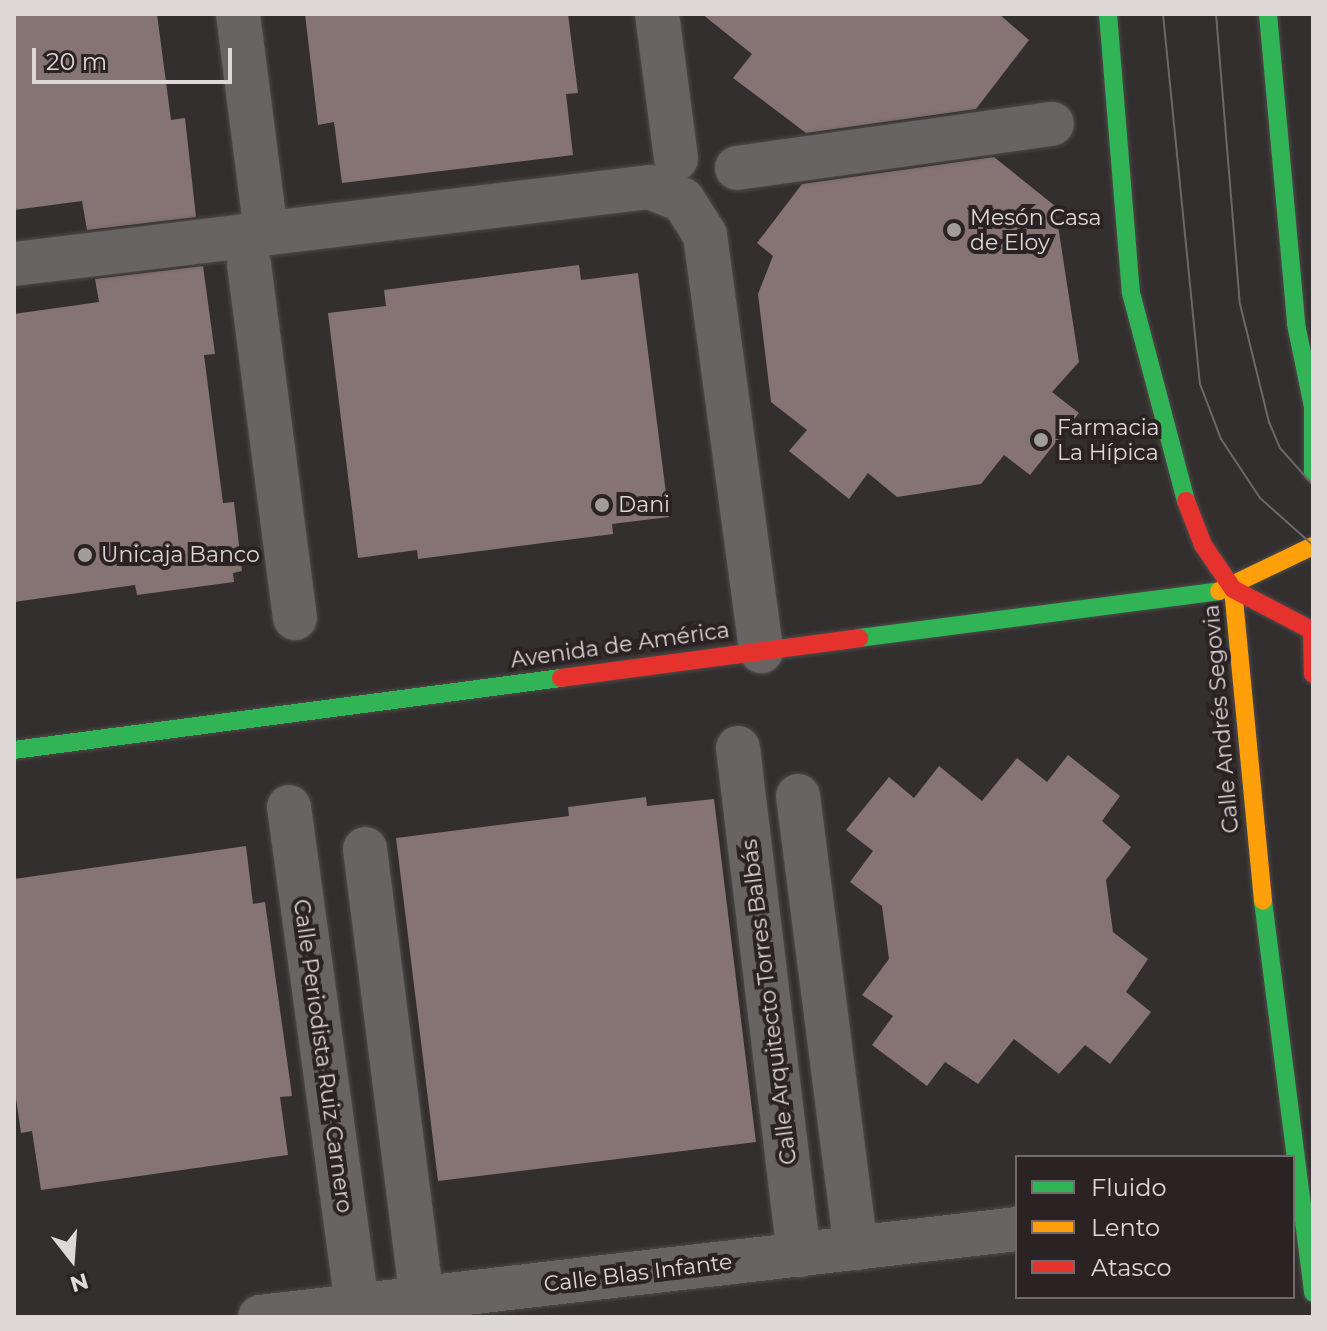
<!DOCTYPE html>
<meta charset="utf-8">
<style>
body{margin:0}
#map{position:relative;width:1327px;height:1331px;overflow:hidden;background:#332f2f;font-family:Montserrat,sans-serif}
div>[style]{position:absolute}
.building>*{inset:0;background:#867373}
.roads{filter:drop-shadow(0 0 2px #4e4a4a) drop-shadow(0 0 2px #4e4a4a)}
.street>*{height:44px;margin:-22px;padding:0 22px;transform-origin:22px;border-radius:22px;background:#686464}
.fast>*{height:18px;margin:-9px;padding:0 9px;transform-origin:9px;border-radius:9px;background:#30b455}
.slow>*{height:18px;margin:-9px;padding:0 9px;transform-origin:9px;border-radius:9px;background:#ff9f0a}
.jam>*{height:18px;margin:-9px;padding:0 9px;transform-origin:9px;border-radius:9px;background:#e5322d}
.tram>*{height:2px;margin:-1px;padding:0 1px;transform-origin:1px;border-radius:1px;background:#6b6969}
.dots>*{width:22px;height:22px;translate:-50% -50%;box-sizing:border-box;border:4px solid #2b2323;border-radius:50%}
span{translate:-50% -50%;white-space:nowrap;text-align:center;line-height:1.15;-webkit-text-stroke:8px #2b2323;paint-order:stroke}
.poi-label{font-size:22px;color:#ded8d8}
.left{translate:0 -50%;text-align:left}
.street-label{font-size:22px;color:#ded8d8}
.frame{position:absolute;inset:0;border:16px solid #ded8d8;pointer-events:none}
.legend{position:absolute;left:1015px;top:1155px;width:280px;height:144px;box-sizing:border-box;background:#2b2323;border:2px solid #736b6b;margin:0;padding:10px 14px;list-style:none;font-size:24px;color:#ded8d8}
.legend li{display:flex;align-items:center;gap:16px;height:40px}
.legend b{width:40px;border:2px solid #736b6b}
.north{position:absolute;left:32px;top:1219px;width:80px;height:80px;-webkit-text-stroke:6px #2b2323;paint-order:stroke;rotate:163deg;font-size:22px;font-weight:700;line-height:32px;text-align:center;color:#ded8d8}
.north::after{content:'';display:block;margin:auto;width:28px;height:36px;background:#ded8d8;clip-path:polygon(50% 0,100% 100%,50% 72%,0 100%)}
.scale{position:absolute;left:32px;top:48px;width:200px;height:36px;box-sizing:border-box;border:4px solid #ded8d8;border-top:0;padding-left:10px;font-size:24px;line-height:28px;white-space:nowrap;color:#ded8d8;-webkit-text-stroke:6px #2b2323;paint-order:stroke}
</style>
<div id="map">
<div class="building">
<i style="clip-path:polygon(14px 14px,157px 14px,171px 120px,185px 118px,196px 217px,87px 230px,82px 201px,14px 210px)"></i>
<i style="clip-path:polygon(305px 14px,568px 14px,578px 93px,566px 94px,573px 155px,342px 183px,334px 122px,318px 125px)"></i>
<i style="clip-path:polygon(702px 14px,999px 14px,1029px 40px,976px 109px,806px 133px,733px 78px,752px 54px)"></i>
<i style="clip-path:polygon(994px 157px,1055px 206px,1079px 362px,1052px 392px,1079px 413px,1030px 475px,1004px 455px,981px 484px,897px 497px,868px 473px,849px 499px,789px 451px,807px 430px,771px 402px,758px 294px,773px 256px,757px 243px,802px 184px)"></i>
<i style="clip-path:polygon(579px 265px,581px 280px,638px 273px,669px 517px,612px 524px,613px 534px,418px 559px,417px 550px,358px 558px,328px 313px,386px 306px,384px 290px)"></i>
<i style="clip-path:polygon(203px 266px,215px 354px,204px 355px,223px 503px,234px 502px,242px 571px,233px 573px,234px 582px,137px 595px,135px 585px,14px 602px,14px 314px,99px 302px,95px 279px)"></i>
<i style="clip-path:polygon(1068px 755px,1120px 796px,1102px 821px,1131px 847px,1106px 880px,1113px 932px,1148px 959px,1126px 992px,1151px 1012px,1110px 1064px,1085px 1045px,1059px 1074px,1014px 1039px,978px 1084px,945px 1062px,927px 1086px,872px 1045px,893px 1016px,862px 995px,889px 959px,882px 906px,850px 882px,873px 851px,846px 830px,889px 777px,914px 798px,939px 766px,982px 801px,1017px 758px,1047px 782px)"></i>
<i style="clip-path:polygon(646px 797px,647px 806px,714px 799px,756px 1142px,438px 1181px,396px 838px,569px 816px,568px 807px)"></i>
<i style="clip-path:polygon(246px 846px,253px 904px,265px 902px,292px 1096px,280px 1097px,288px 1155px,41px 1190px,32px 1131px,21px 1133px,14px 1084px,14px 879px)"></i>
</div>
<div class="roads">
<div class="street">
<i style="left:238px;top:14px;width:198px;rotate:82.7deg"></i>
<i style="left:657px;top:14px;width:146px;rotate:82.5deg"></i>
<i style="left:737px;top:168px;width:318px;rotate:-8deg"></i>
<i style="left:14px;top:264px;width:640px;rotate:-6.91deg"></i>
<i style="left:649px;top:187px;width:36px;rotate:21deg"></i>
<i style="left:683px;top:200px;width:41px;rotate:57.8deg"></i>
<i style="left:705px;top:235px;width:420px;rotate:82.3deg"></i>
<i style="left:249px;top:264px;width:357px;rotate:82.6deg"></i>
<i style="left:738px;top:748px;width:511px;rotate:83.14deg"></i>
<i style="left:798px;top:796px;width:456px;rotate:82.7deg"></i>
<i style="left:289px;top:807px;width:503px;rotate:82.22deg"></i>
<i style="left:365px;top:849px;width:453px;rotate:82.8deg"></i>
<i style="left:260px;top:1317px;width:762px;rotate:-6.63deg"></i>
</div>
<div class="fast">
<i style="left:1108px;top:14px;width:280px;rotate:85.3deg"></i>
<i style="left:1131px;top:293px;width:215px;rotate:75.2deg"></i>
<i style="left:1268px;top:14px;width:311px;rotate:84.8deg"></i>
<i style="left:1296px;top:324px;width:85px;rotate:78.4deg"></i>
<i style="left:1313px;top:407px;width:66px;rotate:90deg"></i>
<i style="left:859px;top:638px;width:363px;rotate:-7.4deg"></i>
<i style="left:14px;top:750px;width:552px;rotate:-7.5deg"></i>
<i style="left:1263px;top:901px;width:395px;rotate:82.7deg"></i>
</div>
<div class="slow">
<i style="left:1233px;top:589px;width:313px;rotate:84.5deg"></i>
<i style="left:1219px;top:591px;width:104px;rotate:-25.6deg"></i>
</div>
<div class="jam">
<i style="left:1186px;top:501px;width:47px;rotate:68.9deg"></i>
<i style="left:1203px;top:545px;width:53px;rotate:55.7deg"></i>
<i style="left:1233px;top:589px;width:90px;rotate:27.7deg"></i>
<i style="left:1312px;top:631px;width:43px;rotate:88.7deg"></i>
<i style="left:561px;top:678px;width:301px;rotate:-7.6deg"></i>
</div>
</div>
<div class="tram">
<i style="left:1163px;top:14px;width:372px;rotate:84.3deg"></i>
<i style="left:1200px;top:384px;width:59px;rotate:69.1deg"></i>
<i style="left:1221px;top:439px;width:71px;rotate:56.5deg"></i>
<i style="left:1260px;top:498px;width:71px;rotate:41.6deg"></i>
<i style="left:1216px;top:14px;width:291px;rotate:85.3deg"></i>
<i style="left:1240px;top:304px;width:122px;rotate:76.2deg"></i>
<i style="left:1269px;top:422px;width:28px;rotate:67deg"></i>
<i style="left:1280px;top:448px;width:50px;rotate:48.3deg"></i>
</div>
<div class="dots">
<i style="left:954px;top:230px;background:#a29d9d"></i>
<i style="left:1041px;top:440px;background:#a29d9d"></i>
<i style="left:602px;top:505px;background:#a29d9d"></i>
<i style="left:85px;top:555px;background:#a29d9d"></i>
</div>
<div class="poi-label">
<span class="left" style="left:970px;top:230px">Mesón Casa<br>de Eloy</span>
<span class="left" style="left:1057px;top:440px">Farmacia<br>La Hípica</span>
<span class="left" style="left:618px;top:505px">Dani</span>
<span class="left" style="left:101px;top:555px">Unicaja Banco</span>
</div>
<div class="street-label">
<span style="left:620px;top:645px;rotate:-8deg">Avenida de América</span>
<span style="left:1221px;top:719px;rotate:-95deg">Calle Andrés Segovia</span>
<span style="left:769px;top:1002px;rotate:-97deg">Calle Arquitecto Torres Balbás</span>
<span style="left:323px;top:1056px;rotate:82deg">Calle Periodista Ruiz Carnero</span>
<span style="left:638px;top:1273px;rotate:-7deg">Calle Blas Infante</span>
</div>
<div class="frame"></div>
<ul class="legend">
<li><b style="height:10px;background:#30b455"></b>Fluido</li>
<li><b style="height:10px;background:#ff9f0a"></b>Lento</li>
<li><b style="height:10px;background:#e5322d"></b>Atasco</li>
</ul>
<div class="north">N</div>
<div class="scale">20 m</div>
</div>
